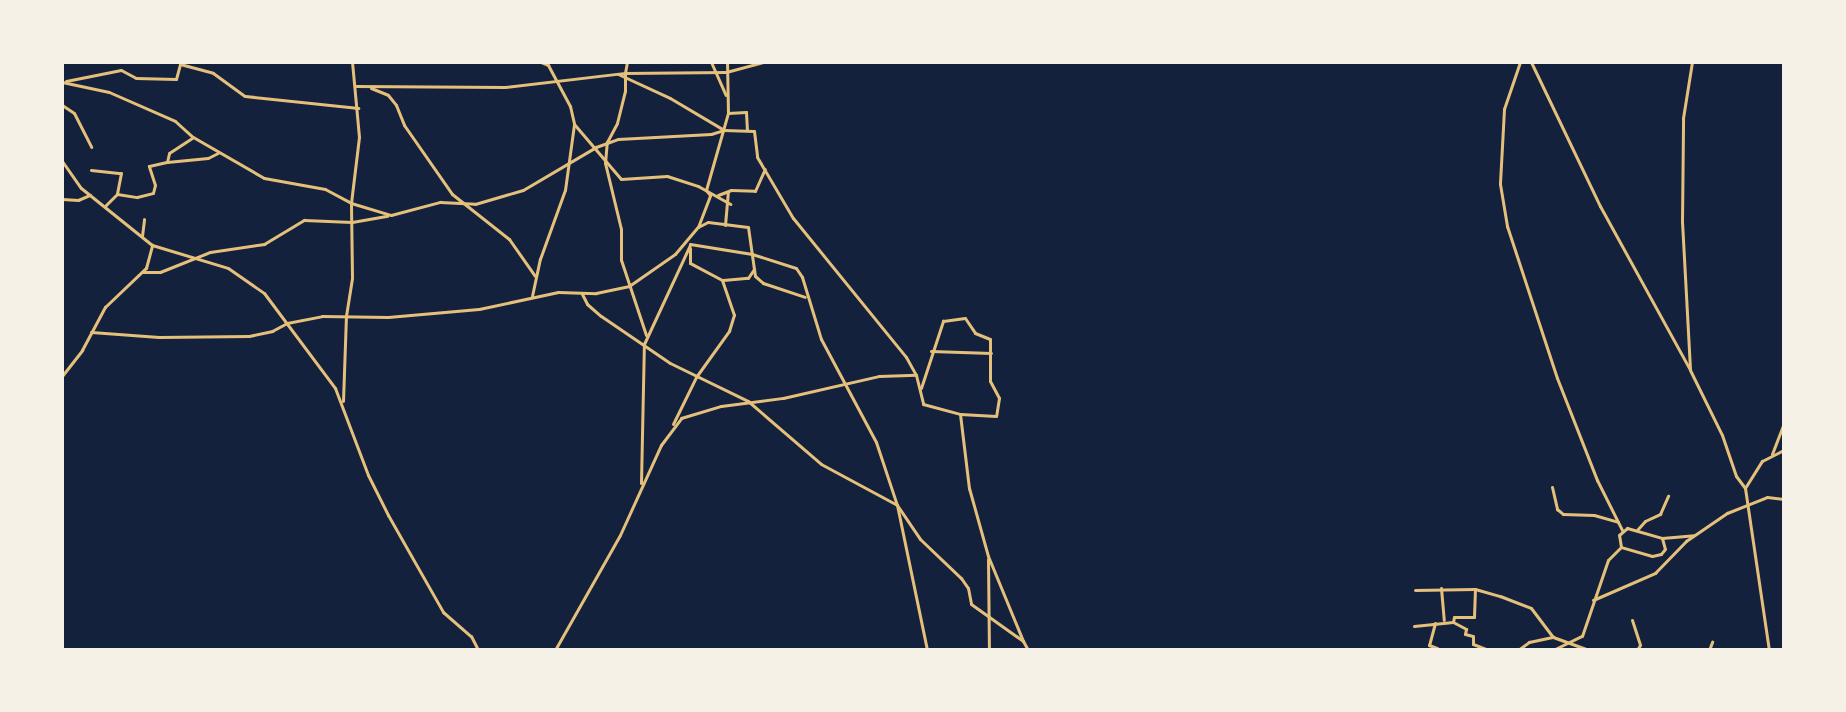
<!DOCTYPE html>
<style>
body{margin:0}
#map{position:relative;width:1846px;height:712px;overflow:hidden;background:#14213d;font-family:"Fira Sans",sans-serif}
div>[style]{position:absolute}
.minor>*{height:3px;margin:-1.5px;padding:0 1.5px;transform-origin:1.5px;border-radius:1.5px;background:#e5c07b}
span{translate:-50% -50%;white-space:nowrap;text-align:center;line-height:1.15;-webkit-text-stroke:6px #f6f1e7;paint-order:stroke}
.frame{position:absolute;inset:0;border:64px solid #f6f1e7;pointer-events:none}
</style>
<div id="map">
<div class="minor">
<i style="left:541px;top:62px;width:8px;rotate:23deg"></i>
<i style="left:548px;top:65px;width:47px;rotate:61.8deg"></i>
<i style="left:570px;top:106px;width:18px;rotate:77deg"></i>
<i style="left:574px;top:124px;width:72px;rotate:49.5deg"></i>
<i style="left:621px;top:179px;width:46px;rotate:-3.7deg"></i>
<i style="left:667px;top:176px;width:33px;rotate:18deg"></i>
<i style="left:698px;top:186px;width:37px;rotate:29deg"></i>
<i style="left:711px;top:62px;width:36px;rotate:66deg"></i>
<i style="left:1520px;top:62px;width:50px;rotate:108.8deg"></i>
<i style="left:1504px;top:109px;width:75px;rotate:93.1deg"></i>
<i style="left:1500px;top:184px;width:43px;rotate:80.5deg"></i>
<i style="left:1507px;top:226px;width:160px;rotate:71.8deg"></i>
<i style="left:1557px;top:378px;width:110px;rotate:68.6deg"></i>
<i style="left:1597px;top:480px;width:56px;rotate:63.4deg"></i>
<i style="left:1531px;top:62px;width:160px;rotate:64.4deg"></i>
<i style="left:1600px;top:206px;width:187px;rotate:61.2deg"></i>
<i style="left:1690px;top:370px;width:72px;rotate:63.8deg"></i>
<i style="left:1722px;top:435px;width:43px;rotate:71.1deg"></i>
<i style="left:1736px;top:476px;width:15px;rotate:53deg"></i>
<i style="left:1745px;top:488px;width:164px;rotate:81.6deg"></i>
<i style="left:618px;top:74px;width:57px;rotate:24.8deg"></i>
<i style="left:670px;top:98px;width:63px;rotate:30.7deg"></i>
<i style="left:66px;top:81px;width:56px;rotate:-11.3deg"></i>
<i style="left:121px;top:70px;width:17px;rotate:28deg"></i>
<i style="left:136px;top:78px;width:40px;rotate:1.4deg"></i>
<i style="left:176px;top:79px;width:16px;rotate:-75deg"></i>
<i style="left:180px;top:64px;width:34px;rotate:15deg"></i>
<i style="left:213px;top:73px;width:39px;rotate:36deg"></i>
<i style="left:245px;top:96px;width:114px;rotate:6.1deg"></i>
<i style="left:62px;top:82px;width:48px;rotate:12deg"></i>
<i style="left:109px;top:92px;width:72px;rotate:23.7deg"></i>
<i style="left:175px;top:121px;width:24px;rotate:42deg"></i>
<i style="left:193px;top:137px;width:82px;rotate:30deg"></i>
<i style="left:264px;top:178px;width:62px;rotate:10.2deg"></i>
<i style="left:325px;top:189px;width:30px;rotate:28deg"></i>
<i style="left:351px;top:203px;width:42px;rotate:16.7deg"></i>
<i style="left:391px;top:215px;width:51px;rotate:-14.9deg"></i>
<i style="left:440px;top:202px;width:35px;rotate:3deg"></i>
<i style="left:475px;top:204px;width:50px;rotate:-16.3deg"></i>
<i style="left:523px;top:190px;width:85px;rotate:-30.5deg"></i>
<i style="left:596px;top:147px;width:23px;rotate:-20deg"></i>
<i style="left:618px;top:139px;width:93px;rotate:-3.1deg"></i>
<i style="left:711px;top:134px;width:14px;rotate:-17deg"></i>
<i style="left:724px;top:130px;width:30px;rotate:2deg"></i>
<i style="left:754px;top:131px;width:26px;rotate:83deg"></i>
<i style="left:757px;top:157px;width:71px;rotate:59.5deg"></i>
<i style="left:793px;top:218px;width:179px;rotate:50.9deg"></i>
<i style="left:906px;top:357px;width:21px;rotate:61deg"></i>
<i style="left:356px;top:86px;width:149px;rotate:0.4deg"></i>
<i style="left:505px;top:87px;width:121px;rotate:-6.7deg"></i>
<i style="left:625px;top:73px;width:11px;rotate:-80deg"></i>
<i style="left:371px;top:88px;width:18px;rotate:22deg"></i>
<i style="left:388px;top:95px;width:13px;rotate:51deg"></i>
<i style="left:396px;top:105px;width:22px;rotate:68deg"></i>
<i style="left:404px;top:125px;width:84px;rotate:55.2deg"></i>
<i style="left:452px;top:194px;width:73px;rotate:38.3deg"></i>
<i style="left:509px;top:239px;width:45px;rotate:54.9deg"></i>
<i style="left:62px;top:105px;width:14px;rotate:34deg"></i>
<i style="left:74px;top:113px;width:38px;rotate:63deg"></i>
<i style="left:728px;top:113px;width:18px;rotate:-3deg"></i>
<i style="left:746px;top:112px;width:18px;rotate:87deg"></i>
<i style="left:62px;top:161px;width:33px;rotate:55deg"></i>
<i style="left:81px;top:188px;width:91px;rotate:38.8deg"></i>
<i style="left:152px;top:245px;width:79px;rotate:16.8deg"></i>
<i style="left:228px;top:268px;width:44px;rotate:34.8deg"></i>
<i style="left:264px;top:293px;width:119px;rotate:53.2deg"></i>
<i style="left:335px;top:388px;width:93px;rotate:69.2deg"></i>
<i style="left:368px;top:475px;width:45px;rotate:63.4deg"></i>
<i style="left:388px;top:515px;width:112px;rotate:60.4deg"></i>
<i style="left:443px;top:612px;width:37px;rotate:41deg"></i>
<i style="left:471px;top:636px;width:16px;rotate:63deg"></i>
<i style="left:167px;top:162px;width:41px;rotate:-5.6deg"></i>
<i style="left:208px;top:158px;width:11px;rotate:-27deg"></i>
<i style="left:91px;top:170px;width:30px;rotate:6deg"></i>
<i style="left:121px;top:173px;width:21px;rotate:101deg"></i>
<i style="left:117px;top:194px;width:16px;rotate:135deg"></i>
<i style="left:117px;top:194px;width:20px;rotate:9deg"></i>
<i style="left:137px;top:197px;width:16px;rotate:-14deg"></i>
<i style="left:153px;top:193px;width:8px;rotate:-76deg"></i>
<i style="left:155px;top:185px;width:20px;rotate:-108deg"></i>
<i style="left:149px;top:166px;width:18px;rotate:-13deg"></i>
<i style="left:167px;top:162px;width:9px;rotate:-77deg"></i>
<i style="left:169px;top:153px;width:27px;rotate:-33deg"></i>
<i style="left:718px;top:195px;width:14px;rotate:-21deg"></i>
<i style="left:731px;top:190px;width:24px;rotate:2deg"></i>
<i style="left:755px;top:191px;width:24px;rotate:-66deg"></i>
<i style="left:62px;top:199px;width:16px;rotate:4deg"></i>
<i style="left:78px;top:200px;width:13px;rotate:-23deg"></i>
<i style="left:725px;top:225px;width:32px;rotate:-85deg"></i>
<i style="left:698px;top:227px;width:34px;rotate:-69deg"></i>
<i style="left:710px;top:195px;width:6px;rotate:-129deg"></i>
<i style="left:706px;top:190px;width:80px;rotate:-74.1deg"></i>
<i style="left:728px;top:113px;width:51px;rotate:-91.1deg"></i>
<i style="left:142px;top:236px;width:17px;rotate:-83deg"></i>
<i style="left:690px;top:244px;width:63px;rotate:9.2deg"></i>
<i style="left:752px;top:254px;width:46px;rotate:17.7deg"></i>
<i style="left:796px;top:268px;width:11px;rotate:56deg"></i>
<i style="left:802px;top:277px;width:65px;rotate:73deg"></i>
<i style="left:821px;top:339px;width:117px;rotate:61.9deg"></i>
<i style="left:876px;top:442px;width:66px;rotate:71.6deg"></i>
<i style="left:897px;top:505px;width:148px;rotate:78.3deg"></i>
<i style="left:143px;top:272px;width:17px"></i>
<i style="left:160px;top:272px;width:54px;rotate:-21.8deg"></i>
<i style="left:210px;top:252px;width:55px;rotate:-8.4deg"></i>
<i style="left:264px;top:244px;width:47px;rotate:-31deg"></i>
<i style="left:304px;top:220px;width:48px;rotate:2.4deg"></i>
<i style="left:352px;top:222px;width:36px;rotate:-10deg"></i>
<i style="left:723px;top:280px;width:25px;rotate:-5deg"></i>
<i style="left:748px;top:278px;width:11px;rotate:-56deg"></i>
<i style="left:582px;top:294px;width:11px;rotate:63deg"></i>
<i style="left:587px;top:304px;width:18px;rotate:41deg"></i>
<i style="left:601px;top:316px;width:83px;rotate:34.3deg"></i>
<i style="left:670px;top:363px;width:87px;rotate:26deg"></i>
<i style="left:748px;top:401px;width:96px;rotate:40.8deg"></i>
<i style="left:821px;top:464px;width:86px;rotate:28.3deg"></i>
<i style="left:897px;top:505px;width:41px;rotate:55.9deg"></i>
<i style="left:920px;top:539px;width:57px;rotate:43.6deg"></i>
<i style="left:961px;top:578px;width:12px;rotate:55deg"></i>
<i style="left:968px;top:588px;width:16px;rotate:79deg"></i>
<i style="left:971px;top:604px;width:64px;rotate:35.4deg"></i>
<i style="left:1023px;top:641px;width:10px;rotate:61deg"></i>
<i style="left:532px;top:296px;width:38px;rotate:-78deg"></i>
<i style="left:540px;top:259px;width:73px;rotate:-70.1deg"></i>
<i style="left:565px;top:190px;width:67px;rotate:-82.2deg"></i>
<i style="left:91px;top:332px;width:68px;rotate:4.2deg"></i>
<i style="left:159px;top:337px;width:90px;rotate:-0.6deg"></i>
<i style="left:249px;top:336px;width:24px;rotate:-12deg"></i>
<i style="left:272px;top:331px;width:17px;rotate:-28deg"></i>
<i style="left:287px;top:323px;width:36px;rotate:-11deg"></i>
<i style="left:322px;top:316px;width:66px;rotate:0.9deg"></i>
<i style="left:388px;top:317px;width:91px;rotate:-5deg"></i>
<i style="left:479px;top:309px;width:81px;rotate:-12.1deg"></i>
<i style="left:558px;top:292px;width:38px;rotate:2deg"></i>
<i style="left:596px;top:293px;width:34px;rotate:-12deg"></i>
<i style="left:629px;top:286px;width:56px;rotate:-34.8deg"></i>
<i style="left:675px;top:254px;width:35px;rotate:-50deg"></i>
<i style="left:698px;top:227px;width:11px;rotate:-27deg"></i>
<i style="left:708px;top:222px;width:40px;rotate:7.1deg"></i>
<i style="left:748px;top:227px;width:49px;rotate:81.9deg"></i>
<i style="left:755px;top:276px;width:11px;rotate:41deg"></i>
<i style="left:763px;top:283px;width:44px;rotate:18.4deg"></i>
<i style="left:646px;top:335px;width:79px;rotate:-108.4deg"></i>
<i style="left:621px;top:260px;width:31px;rotate:-90deg"></i>
<i style="left:621px;top:229px;width:68px;rotate:-103.6deg"></i>
<i style="left:605px;top:163px;width:21px;rotate:-85deg"></i>
<i style="left:607px;top:142px;width:21px;rotate:-62deg"></i>
<i style="left:617px;top:123px;width:33px;rotate:-76deg"></i>
<i style="left:625px;top:91px;width:18px;rotate:-90deg"></i>
<i style="left:625px;top:73px;width:101px;rotate:-0.6deg"></i>
<i style="left:726px;top:72px;width:39px;rotate:-15deg"></i>
<i style="left:931px;top:351px;width:60px;rotate:1.9deg"></i>
<i style="left:1690px;top:369px;width:147px;rotate:-93.1deg"></i>
<i style="left:1682px;top:222px;width:104px;rotate:-89.4deg"></i>
<i style="left:1683px;top:118px;width:57px;rotate:-80.9deg"></i>
<i style="left:62px;top:376px;width:33px;rotate:-52deg"></i>
<i style="left:82px;top:350px;width:49px;rotate:-61.9deg"></i>
<i style="left:105px;top:307px;width:57px;rotate:-43.6deg"></i>
<i style="left:146px;top:268px;width:24px;rotate:-75deg"></i>
<i style="left:921px;top:388px;width:71px;rotate:-71.8deg"></i>
<i style="left:943px;top:321px;width:22px;rotate:-8deg"></i>
<i style="left:965px;top:318px;width:18px;rotate:56deg"></i>
<i style="left:975px;top:333px;width:16px;rotate:22deg"></i>
<i style="left:990px;top:339px;width:42px;rotate:90deg"></i>
<i style="left:990px;top:381px;width:19px;rotate:62deg"></i>
<i style="left:999px;top:398px;width:18px;rotate:99deg"></i>
<i style="left:996px;top:416px;width:36px;rotate:-177deg"></i>
<i style="left:343px;top:401px;width:85px;rotate:-88deg"></i>
<i style="left:346px;top:316px;width:39px;rotate:-81deg"></i>
<i style="left:352px;top:277px;width:74px;rotate:-90.8deg"></i>
<i style="left:351px;top:203px;width:66px;rotate:-83.1deg"></i>
<i style="left:359px;top:137px;width:75px;rotate:-95.3deg"></i>
<i style="left:673px;top:424px;width:52px;rotate:-63.9deg"></i>
<i style="left:696px;top:377px;width:57px;rotate:-54.3deg"></i>
<i style="left:729px;top:331px;width:17px;rotate:-73deg"></i>
<i style="left:734px;top:315px;width:37px;rotate:-109deg"></i>
<i style="left:722px;top:280px;width:36px;rotate:-152deg"></i>
<i style="left:690px;top:263px;width:15px;rotate:-90deg"></i>
<i style="left:1772px;top:454px;width:33px;rotate:-69deg"></i>
<i style="left:641px;top:483px;width:139px;rotate:-88.8deg"></i>
<i style="left:644px;top:344px;width:109px;rotate:-65.1deg"></i>
<i style="left:1552px;top:487px;width:23px;rotate:77deg"></i>
<i style="left:1557px;top:509px;width:8px;rotate:40deg"></i>
<i style="left:1563px;top:514px;width:31px;rotate:2deg"></i>
<i style="left:1594px;top:515px;width:25px;rotate:16deg"></i>
<i style="left:1745px;top:488px;width:32px;rotate:-58deg"></i>
<i style="left:1762px;top:461px;width:25px;rotate:-27deg"></i>
<i style="left:1627px;top:528px;width:36px;rotate:16deg"></i>
<i style="left:1662px;top:538px;width:11px;rotate:75deg"></i>
<i style="left:1665px;top:549px;width:6px;rotate:129deg"></i>
<i style="left:1661px;top:554px;width:9px;rotate:167deg"></i>
<i style="left:1652px;top:556px;width:32px;rotate:-164deg"></i>
<i style="left:1621px;top:547px;width:12px;rotate:-99deg"></i>
<i style="left:1619px;top:535px;width:11px;rotate:-41deg"></i>
<i style="left:1637px;top:530px;width:12px;rotate:-48deg"></i>
<i style="left:1645px;top:521px;width:17px;rotate:-25deg"></i>
<i style="left:1660px;top:514px;width:20px;rotate:-66deg"></i>
<i style="left:1662px;top:538px;width:32px;rotate:-5deg"></i>
<i style="left:988px;top:559px;width:91px;rotate:89.4deg"></i>
<i style="left:1441px;top:588px;width:32px;rotate:85deg"></i>
<i style="left:1415px;top:590px;width:60px;rotate:-1deg"></i>
<i style="left:1475px;top:589px;width:26px;rotate:16deg"></i>
<i style="left:1500px;top:596px;width:33px;rotate:21deg"></i>
<i style="left:1531px;top:608px;width:36px;rotate:53deg"></i>
<i style="left:1553px;top:637px;width:38px;rotate:20deg"></i>
<i style="left:1593px;top:600px;width:68px;rotate:-23.5deg"></i>
<i style="left:1655px;top:573px;width:45px;rotate:-45.9deg"></i>
<i style="left:1686px;top:541px;width:50px;rotate:-34.3deg"></i>
<i style="left:1727px;top:513px;width:43px;rotate:-21.8deg"></i>
<i style="left:1767px;top:497px;width:17px;rotate:7deg"></i>
<i style="left:1632px;top:620px;width:26px;rotate:72deg"></i>
<i style="left:1640px;top:645px;width:6px;rotate:121deg"></i>
<i style="left:1453px;top:622px;width:5px;rotate:-79deg"></i>
<i style="left:1454px;top:617px;width:20px"></i>
<i style="left:1474px;top:617px;width:27px;rotate:-88deg"></i>
<i style="left:1435px;top:623px;width:23px;rotate:105deg"></i>
<i style="left:1429px;top:645px;width:9px;rotate:21deg"></i>
<i style="left:1414px;top:626px;width:39px;rotate:-6deg"></i>
<i style="left:1453px;top:622px;width:15px;rotate:28deg"></i>
<i style="left:1466px;top:629px;width:5px;rotate:101deg"></i>
<i style="left:1465px;top:634px;width:8px;rotate:14deg"></i>
<i style="left:1473px;top:636px;width:8px;rotate:90deg"></i>
<i style="left:1473px;top:644px;width:17px;rotate:21deg"></i>
<i style="left:62px;top:649px;width:3px;rotate:18deg"></i>
<i style="left:555px;top:650px;width:132px;rotate:-60.5deg"></i>
<i style="left:620px;top:535px;width:99px;rotate:-65.5deg"></i>
<i style="left:661px;top:445px;width:34px;rotate:-53deg"></i>
<i style="left:681px;top:418px;width:42px;rotate:-16.7deg"></i>
<i style="left:721px;top:406px;width:63px;rotate:-7.4deg"></i>
<i style="left:783px;top:398px;width:98px;rotate:-12.9deg"></i>
<i style="left:879px;top:376px;width:37px;rotate:-2deg"></i>
<i style="left:916px;top:375px;width:30px;rotate:76deg"></i>
<i style="left:923px;top:404px;width:38px;rotate:15deg"></i>
<i style="left:960px;top:414px;width:75px;rotate:83.1deg"></i>
<i style="left:969px;top:488px;width:71px;rotate:74.4deg"></i>
<i style="left:988px;top:556px;width:92px;rotate:67.6deg"></i>
<i style="left:1518px;top:650px;width:14px;rotate:-36deg"></i>
<i style="left:1529px;top:642px;width:25px;rotate:-12deg"></i>
<i style="left:1553px;top:650px;width:32px;rotate:-26deg"></i>
<i style="left:1582px;top:636px;width:80px;rotate:-71.1deg"></i>
<i style="left:1608px;top:560px;width:18px;rotate:-45deg"></i>
<i style="left:1709px;top:650px;width:9px;rotate:-69deg"></i>
</div>
<div class="frame"></div>
</div>
